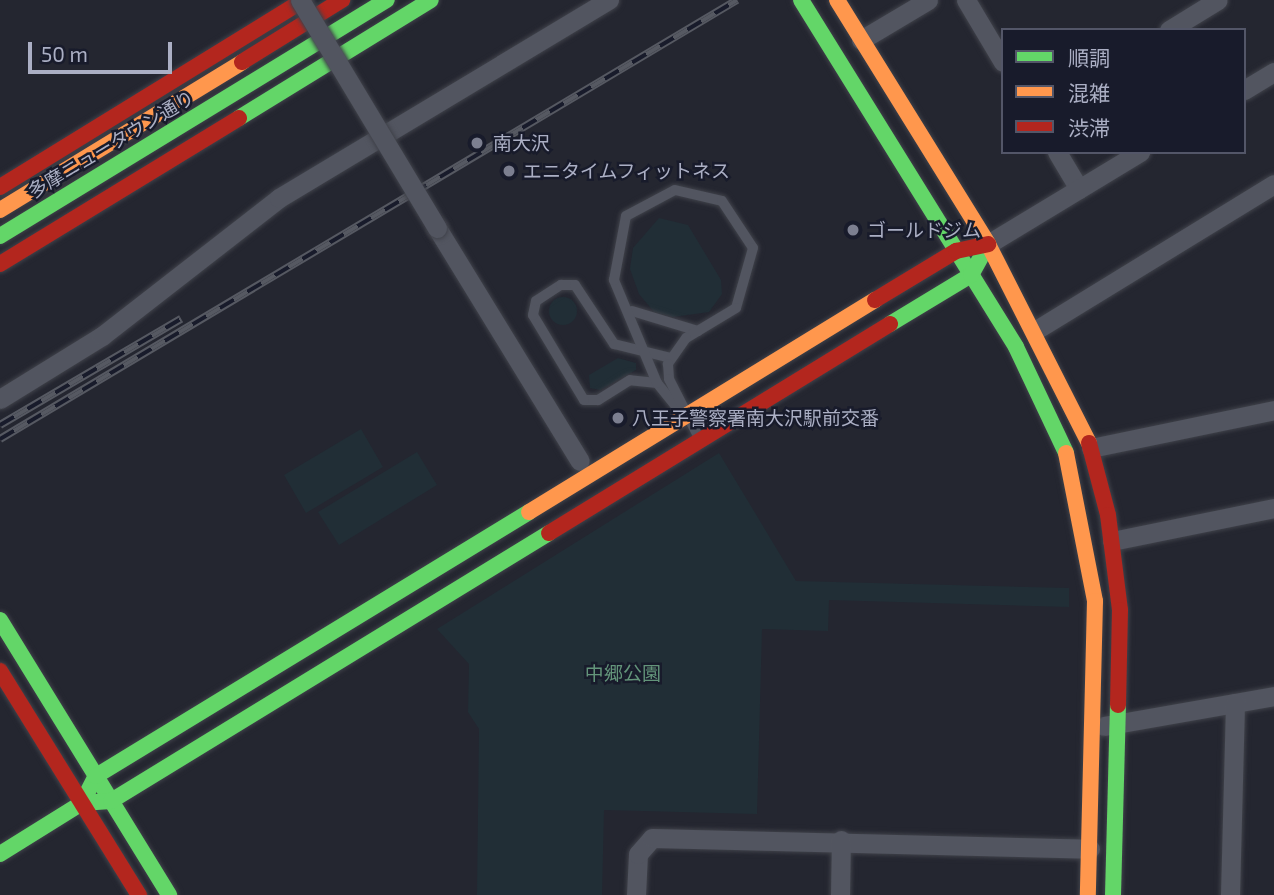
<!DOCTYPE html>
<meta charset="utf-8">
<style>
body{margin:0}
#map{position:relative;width:1274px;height:895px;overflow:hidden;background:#242630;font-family:"Exo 2","Noto Sans JP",sans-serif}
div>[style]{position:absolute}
.green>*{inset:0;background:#212e36}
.round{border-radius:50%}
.roads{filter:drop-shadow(0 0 2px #40424a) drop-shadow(0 0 2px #40424a)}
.lane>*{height:10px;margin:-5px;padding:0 5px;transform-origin:5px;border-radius:5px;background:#525560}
.street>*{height:19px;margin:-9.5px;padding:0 9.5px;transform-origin:9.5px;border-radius:9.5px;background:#525560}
.fast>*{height:16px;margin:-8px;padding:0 8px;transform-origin:8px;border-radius:8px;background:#63d668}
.slow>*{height:16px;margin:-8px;padding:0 8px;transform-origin:8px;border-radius:8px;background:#ff974d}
.jam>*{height:16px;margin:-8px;padding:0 8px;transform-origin:8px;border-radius:8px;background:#b3261e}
.rail>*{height:8px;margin-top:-4px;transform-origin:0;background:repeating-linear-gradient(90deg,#181b2b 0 16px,#565962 0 32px);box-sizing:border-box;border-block:2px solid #565962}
.bridges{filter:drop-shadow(0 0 2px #40424a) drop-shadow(0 0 2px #40424a)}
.street-bridge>*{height:19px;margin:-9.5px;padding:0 9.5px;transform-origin:9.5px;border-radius:9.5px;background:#525560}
.dots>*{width:19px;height:19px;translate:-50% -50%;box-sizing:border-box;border:4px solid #181b2b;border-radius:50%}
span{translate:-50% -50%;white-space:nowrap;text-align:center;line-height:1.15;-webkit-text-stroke:5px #181b2b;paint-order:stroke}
.poi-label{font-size:19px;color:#abafc4}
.left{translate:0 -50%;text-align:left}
.street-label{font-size:19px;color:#abafc4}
.park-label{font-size:19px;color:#63947a}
.legend{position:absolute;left:1001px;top:28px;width:245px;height:126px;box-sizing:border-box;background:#181b2b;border:2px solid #535668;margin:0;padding:9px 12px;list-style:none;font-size:21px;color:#abafc4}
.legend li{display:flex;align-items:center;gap:14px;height:35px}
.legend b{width:35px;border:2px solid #535668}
.scale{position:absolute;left:28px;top:42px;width:144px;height:32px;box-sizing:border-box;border:4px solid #abafc4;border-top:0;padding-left:9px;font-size:21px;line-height:24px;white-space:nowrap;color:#abafc4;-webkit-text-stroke:5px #181b2b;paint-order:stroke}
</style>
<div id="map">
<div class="green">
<i style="clip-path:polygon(659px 218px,688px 225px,721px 280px,722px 294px,709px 312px,673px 317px,654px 312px,639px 294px,630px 269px,633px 248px)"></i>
<i class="round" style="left:549px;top:297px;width:28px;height:28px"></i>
<i style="clip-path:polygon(618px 358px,636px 363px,636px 370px,600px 390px,590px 388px,589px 375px)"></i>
<i style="clip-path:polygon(361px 429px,383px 467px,306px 513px,284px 475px)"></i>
<i style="clip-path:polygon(417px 452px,437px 485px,339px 545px,318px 512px)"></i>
<i style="clip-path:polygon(719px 453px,796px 581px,1069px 588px,1069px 607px,829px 600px,828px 631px,762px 629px,757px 814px,604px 810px,602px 895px,477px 895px,479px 729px,468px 712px,469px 664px,437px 629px)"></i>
</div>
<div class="roads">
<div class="lane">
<i style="left:632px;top:311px;width:69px;rotate:16.9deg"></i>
<i style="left:657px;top:383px;width:27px;rotate:-174deg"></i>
<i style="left:630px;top:380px;width:38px;rotate:148deg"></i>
<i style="left:598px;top:400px;width:14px;rotate:180deg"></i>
<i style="left:584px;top:400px;width:99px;rotate:-121deg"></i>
<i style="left:533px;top:315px;width:14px;rotate:-78deg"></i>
<i style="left:536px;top:301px;width:30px;rotate:-33deg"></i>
<i style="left:561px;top:285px;width:14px"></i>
<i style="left:575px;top:285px;width:71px;rotate:56.5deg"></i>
<i style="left:614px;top:344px;width:59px;rotate:13.8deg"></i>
<i style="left:683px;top:415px;width:41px;rotate:-129.1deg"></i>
<i style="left:657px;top:383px;width:112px;rotate:-112.7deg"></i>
<i style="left:614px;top:280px;width:65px;rotate:-79.4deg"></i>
<i style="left:626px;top:216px;width:55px;rotate:-28deg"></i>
<i style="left:675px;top:190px;width:48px;rotate:13.2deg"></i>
<i style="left:722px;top:201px;width:56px;rotate:56.6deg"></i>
<i style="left:753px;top:248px;width:62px;rotate:105.8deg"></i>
<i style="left:736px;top:308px;width:58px;rotate:149deg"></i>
<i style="left:686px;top:338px;width:32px;rotate:125deg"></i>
<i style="left:668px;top:364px;width:15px;rotate:86deg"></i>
<i style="left:669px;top:379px;width:66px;rotate:63deg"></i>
</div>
<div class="street">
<i style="left:966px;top:0;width:72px;rotate:59.2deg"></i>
<i style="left:1169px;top:30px;width:57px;rotate:-31.5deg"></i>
<i style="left:861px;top:40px;width:78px;rotate:-30.8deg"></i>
<i style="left:1244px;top:90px;width:35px;rotate:-31deg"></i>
<i style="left:1057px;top:152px;width:43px;rotate:59.3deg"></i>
<i style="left:437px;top:228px;width:273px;rotate:58.5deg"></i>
<i style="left:988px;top:244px;width:178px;rotate:-31.2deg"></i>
<i style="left:1036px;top:330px;width:279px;rotate:-31.5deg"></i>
<i style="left:0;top:399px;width:120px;rotate:-31.7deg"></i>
<i style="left:102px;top:336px;width:224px;rotate:-37.9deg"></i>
<i style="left:279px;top:198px;width:385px;rotate:-31deg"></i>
<i style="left:1091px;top:448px;width:187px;rotate:-11.7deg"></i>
<i style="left:1112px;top:541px;width:165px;rotate:-11.5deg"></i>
<i style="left:1104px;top:726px;width:173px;rotate:-10deg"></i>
<i style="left:636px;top:895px;width:41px;rotate:-87.2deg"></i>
<i style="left:638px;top:854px;width:21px;rotate:-49deg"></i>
<i style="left:652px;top:838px;width:438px;rotate:1.4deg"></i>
<i style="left:840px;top:895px;width:55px;rotate:-89deg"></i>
<i style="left:1230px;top:895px;width:192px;rotate:-88.5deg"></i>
</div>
<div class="fast">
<i style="left:801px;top:0;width:408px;rotate:58.2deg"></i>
<i style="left:1016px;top:347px;width:117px;rotate:64.7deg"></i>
<i style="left:239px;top:118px;width:225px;rotate:-31.6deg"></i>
<i style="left:0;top:236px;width:453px;rotate:-31.4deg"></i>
<i style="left:890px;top:324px;width:95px;rotate:-31.2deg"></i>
<i style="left:971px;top:275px;width:35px;rotate:-61deg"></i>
<i style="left:0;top:620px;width:323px;rotate:58.4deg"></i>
<i style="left:82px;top:803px;width:30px;rotate:-63deg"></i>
<i style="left:96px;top:776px;width:507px;rotate:-31.37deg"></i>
<i style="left:0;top:854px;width:97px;rotate:-31.9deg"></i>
<i style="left:82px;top:803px;width:29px;rotate:-4deg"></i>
<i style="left:111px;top:801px;width:513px;rotate:-31.46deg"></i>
<i style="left:1113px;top:895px;width:190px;rotate:-88.5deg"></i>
</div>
<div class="slow">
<i style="left:837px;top:0;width:287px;rotate:58.2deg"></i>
<i style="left:988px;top:244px;width:223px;rotate:63.1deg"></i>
<i style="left:0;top:210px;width:284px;rotate:-31.4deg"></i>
<i style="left:1066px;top:453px;width:151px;rotate:78.9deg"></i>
<i style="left:1095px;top:601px;width:294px;rotate:91.4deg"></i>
<i style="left:529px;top:512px;width:406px;rotate:-31.5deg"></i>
</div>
<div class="jam">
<i style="left:242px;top:62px;width:118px;rotate:-31.8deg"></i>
<i style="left:0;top:187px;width:357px;rotate:-31.6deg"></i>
<i style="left:0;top:264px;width:280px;rotate:-31.4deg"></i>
<i style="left:875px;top:300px;width:95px;rotate:-31.2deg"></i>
<i style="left:956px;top:251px;width:33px;rotate:-12deg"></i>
<i style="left:1089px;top:443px;width:74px;rotate:75.2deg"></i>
<i style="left:1108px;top:515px;width:96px;rotate:82.8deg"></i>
<i style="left:1120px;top:610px;width:95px;rotate:91.2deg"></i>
<i style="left:549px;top:533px;width:400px;rotate:-31.5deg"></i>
<i style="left:0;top:671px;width:264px;rotate:58.2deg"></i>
</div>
</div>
<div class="rail">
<i style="left:0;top:425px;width:210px;rotate:-30.4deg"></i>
<i style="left:0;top:439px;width:858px;rotate:-30.78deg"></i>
</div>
<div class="bridges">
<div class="street-bridge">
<i style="left:300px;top:0;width:266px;rotate:59deg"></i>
</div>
</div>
<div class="dots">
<i style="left:477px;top:143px;background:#7c7f90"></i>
<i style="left:509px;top:171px;background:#7c7f90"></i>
<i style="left:853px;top:230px;background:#7c7f90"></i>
<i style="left:618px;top:418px;background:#7c7f90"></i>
</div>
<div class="poi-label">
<span class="left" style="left:493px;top:143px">南大沢</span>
<span class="left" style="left:523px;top:171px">エニタイムフィットネス</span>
<span class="left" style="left:867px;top:230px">ゴールドジム</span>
<span class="left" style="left:632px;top:418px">八王子警察署南大沢駅前交番</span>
</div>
<div class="street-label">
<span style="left:111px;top:144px;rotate:-31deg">多摩ニュータウン通り</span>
</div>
<div class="park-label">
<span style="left:623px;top:673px">中郷公園</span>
</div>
<ul class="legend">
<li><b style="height:9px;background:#63d668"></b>順調</li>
<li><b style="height:9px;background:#ff974d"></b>混雑</li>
<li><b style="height:9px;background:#b3261e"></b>渋滞</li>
</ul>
<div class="scale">50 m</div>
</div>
